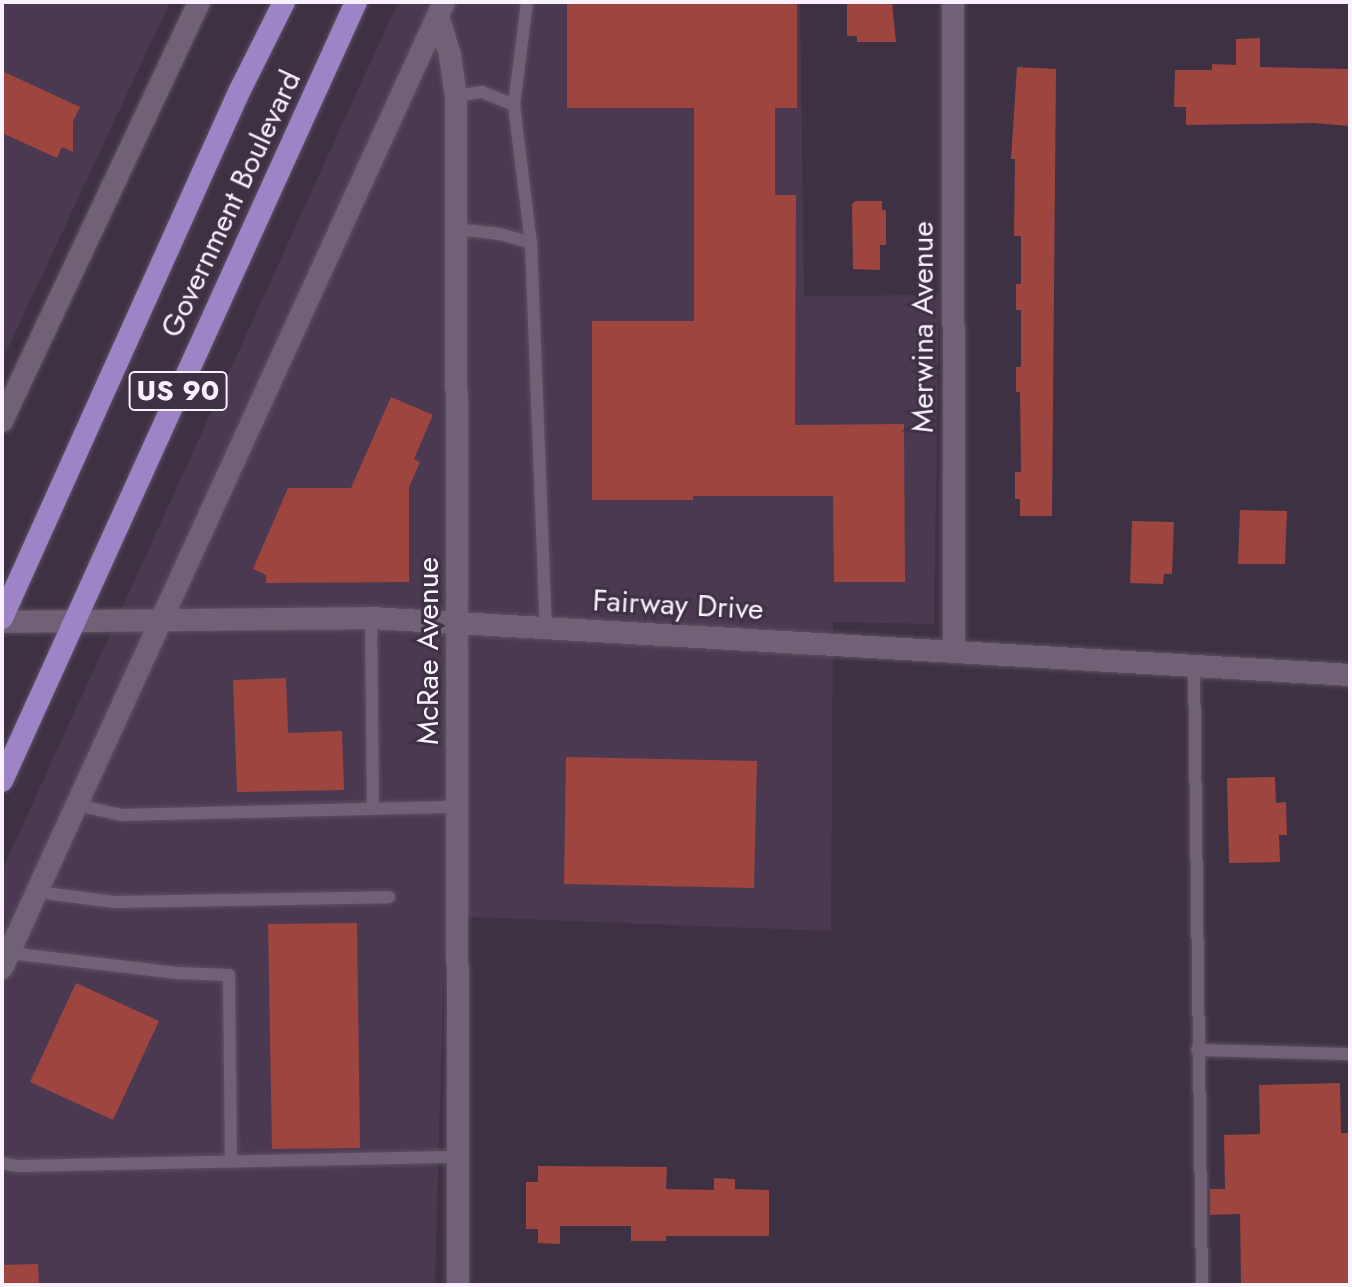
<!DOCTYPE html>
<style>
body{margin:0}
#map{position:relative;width:1352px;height:1287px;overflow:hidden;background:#3e3144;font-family:Jost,sans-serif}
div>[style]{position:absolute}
.built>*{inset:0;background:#4b3952}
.building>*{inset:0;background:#9e453f}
.roads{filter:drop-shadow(0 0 2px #5c5061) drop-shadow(0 0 2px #5c5061)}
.service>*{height:12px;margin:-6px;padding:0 6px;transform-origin:6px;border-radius:6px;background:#706176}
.minor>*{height:22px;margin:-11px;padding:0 11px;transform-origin:11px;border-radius:11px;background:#706176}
.primary>*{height:22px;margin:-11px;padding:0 11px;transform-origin:11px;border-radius:11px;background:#9d84c6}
span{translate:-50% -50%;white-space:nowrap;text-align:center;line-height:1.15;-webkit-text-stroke:6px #3e3144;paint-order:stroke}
.shield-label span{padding:2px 6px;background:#3e3144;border:2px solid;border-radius:6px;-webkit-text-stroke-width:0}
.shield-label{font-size:28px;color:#faf1fe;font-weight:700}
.street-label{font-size:30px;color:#faf1fe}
.frame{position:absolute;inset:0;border:4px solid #faf1fe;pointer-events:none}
</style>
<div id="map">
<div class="built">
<i style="clip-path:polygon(2px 2px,170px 2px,2px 361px)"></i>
<i style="clip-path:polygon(398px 2px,800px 2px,804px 296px,939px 295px,934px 624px,833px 622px,831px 931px,445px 916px,435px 1285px,2px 1285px,2px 871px)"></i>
</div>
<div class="building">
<i style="clip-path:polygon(567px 2px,797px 2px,797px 108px,775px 108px,775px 195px,796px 195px,795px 425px,904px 424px,905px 582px,834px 582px,833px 496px,693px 496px,693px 500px,592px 500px,592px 321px,694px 321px,694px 108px,567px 108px)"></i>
<i style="clip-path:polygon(847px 2px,892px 2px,896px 42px,857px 42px,857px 36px,847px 36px)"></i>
<i style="clip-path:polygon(1260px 38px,1260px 67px,1350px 69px,1350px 126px,1314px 123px,1186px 125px,1186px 107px,1174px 107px,1175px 70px,1212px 70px,1212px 64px,1236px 65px,1236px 39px)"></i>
<i style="clip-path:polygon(1017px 67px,1056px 69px,1052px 516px,1020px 516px,1020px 499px,1015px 499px,1015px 472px,1021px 472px,1020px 392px,1016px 392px,1016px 367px,1021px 367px,1021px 310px,1016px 310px,1016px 284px,1021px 284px,1021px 236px,1014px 236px,1015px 159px,1011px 159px)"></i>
<i style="clip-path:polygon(2px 71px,80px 107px,73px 121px,73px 152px,62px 147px,57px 158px,2px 133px)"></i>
<i style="clip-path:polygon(855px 201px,882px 201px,882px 210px,886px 210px,886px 245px,880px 245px,880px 270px,853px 269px,852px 204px)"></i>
<i style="clip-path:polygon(391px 397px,433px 415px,414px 459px,420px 462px,409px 487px,409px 582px,266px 583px,266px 575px,253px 569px,288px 488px,351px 488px)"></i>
<i style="clip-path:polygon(1240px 510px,1287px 511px,1285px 564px,1238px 564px)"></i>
<i style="clip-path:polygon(1132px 521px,1174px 522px,1172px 574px,1164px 574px,1163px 584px,1130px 583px)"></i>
<i style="clip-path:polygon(286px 678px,288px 733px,342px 731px,344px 790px,237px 792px,233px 680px)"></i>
<i style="clip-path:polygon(566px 757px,757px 761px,754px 888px,564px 884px)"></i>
<i style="clip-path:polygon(1275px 777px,1276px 803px,1286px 802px,1287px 835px,1279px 835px,1280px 862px,1229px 863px,1227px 778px)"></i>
<i style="clip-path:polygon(357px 923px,360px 1148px,272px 1149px,268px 924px)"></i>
<i style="clip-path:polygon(76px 983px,159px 1021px,113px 1120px,30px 1082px)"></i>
<i style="clip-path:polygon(1340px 1083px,1341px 1133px,1350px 1133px,1350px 1285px,1241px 1285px,1240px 1214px,1210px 1215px,1210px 1189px,1225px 1189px,1224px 1135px,1260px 1134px,1259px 1085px)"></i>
<i style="clip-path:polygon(538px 1166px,667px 1167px,666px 1189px,714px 1190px,714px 1178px,735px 1179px,735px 1189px,769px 1190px,769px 1236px,666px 1236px,666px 1241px,631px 1241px,631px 1226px,560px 1226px,560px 1244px,538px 1243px,538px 1229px,526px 1229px,526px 1182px,538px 1182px)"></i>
<i style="clip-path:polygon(38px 1264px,39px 1285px,2px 1285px,2px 1265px)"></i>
</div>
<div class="roads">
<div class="service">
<i style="left:456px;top:96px;width:26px;rotate:-9deg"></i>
<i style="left:482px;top:92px;width:35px;rotate:22deg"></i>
<i style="left:514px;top:105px;width:139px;rotate:83deg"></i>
<i style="left:514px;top:105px;width:104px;rotate:-82.8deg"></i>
<i style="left:456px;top:229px;width:44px;rotate:6.5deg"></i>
<i style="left:500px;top:234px;width:32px;rotate:16deg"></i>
<i style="left:531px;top:243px;width:384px;rotate:87.8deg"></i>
<i style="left:371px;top:618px;width:191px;rotate:89.4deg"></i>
<i style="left:1194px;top:666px;width:619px;rotate:89.26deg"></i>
<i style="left:77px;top:805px;width:45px;rotate:12.8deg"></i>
<i style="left:121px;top:815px;width:338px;rotate:-1.4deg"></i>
<i style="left:37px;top:892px;width:78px;rotate:7.4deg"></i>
<i style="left:114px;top:902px;width:275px;rotate:-1deg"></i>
<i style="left:9px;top:953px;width:169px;rotate:6.8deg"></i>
<i style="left:177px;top:973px;width:52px;rotate:2.2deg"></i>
<i style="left:229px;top:975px;width:187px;rotate:89.4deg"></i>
<i style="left:1197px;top:1050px;width:153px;rotate:1.5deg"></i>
<i style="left:2px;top:1163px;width:16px;rotate:11deg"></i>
<i style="left:18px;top:1166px;width:440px;rotate:-1.2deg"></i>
</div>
<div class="minor">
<i style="left:953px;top:2px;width:649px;rotate:89.91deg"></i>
<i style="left:439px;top:19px;width:39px;rotate:73deg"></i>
<i style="left:450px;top:56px;width:40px;rotate:81.5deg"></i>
<i style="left:456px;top:96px;width:1189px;rotate:89.9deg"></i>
<i style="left:2px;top:421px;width:463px;rotate:-64.8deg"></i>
<i style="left:2px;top:622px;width:369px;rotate:-0.6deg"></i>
<i style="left:371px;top:618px;width:981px;rotate:3.33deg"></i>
<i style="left:2px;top:968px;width:1062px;rotate:-65.41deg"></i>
</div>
<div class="primary">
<i style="left:2px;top:618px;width:577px;rotate:-65.75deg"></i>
<i style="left:239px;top:92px;width:101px;rotate:-63.4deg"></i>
<i style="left:2px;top:781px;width:856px;rotate:-65.56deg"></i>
</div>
</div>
<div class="shield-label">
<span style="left:178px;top:391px">US 90</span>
</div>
<div class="street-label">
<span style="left:231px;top:204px;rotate:-65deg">Government Boulevard</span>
<span style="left:923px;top:327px;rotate:-90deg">Merwina Avenue</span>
<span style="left:678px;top:605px;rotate:3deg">Fairway Drive</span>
<span style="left:428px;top:651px;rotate:-90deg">McRae Avenue</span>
</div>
<div class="frame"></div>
</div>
